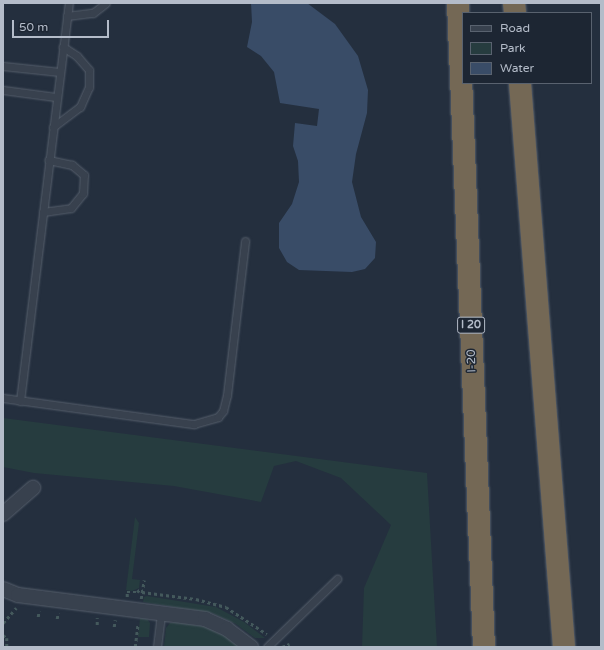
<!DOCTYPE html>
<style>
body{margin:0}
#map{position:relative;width:604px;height:650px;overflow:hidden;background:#242f3e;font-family:"Varela Round",sans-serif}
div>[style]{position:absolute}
.green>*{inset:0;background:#263c3f}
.water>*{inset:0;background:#394c67}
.path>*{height:2.5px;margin-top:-1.25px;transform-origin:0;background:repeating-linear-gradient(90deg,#44595c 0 3px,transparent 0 6px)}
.roads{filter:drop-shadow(0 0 1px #565f6c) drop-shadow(0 0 1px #565f6c)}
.lane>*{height:7px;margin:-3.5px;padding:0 3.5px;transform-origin:3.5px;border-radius:3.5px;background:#38414e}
.street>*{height:14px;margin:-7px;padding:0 7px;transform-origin:7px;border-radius:7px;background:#38414e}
.highway>*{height:22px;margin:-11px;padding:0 11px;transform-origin:11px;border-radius:11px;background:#746855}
span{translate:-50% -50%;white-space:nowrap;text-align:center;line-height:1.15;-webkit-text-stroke:3px #1d2633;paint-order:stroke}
.shield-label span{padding:1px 3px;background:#1d2633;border:1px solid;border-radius:3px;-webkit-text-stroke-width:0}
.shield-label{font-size:11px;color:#b4bcc9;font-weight:700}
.street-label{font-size:12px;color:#b4bcc9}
.frame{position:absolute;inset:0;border:4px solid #b4bcc9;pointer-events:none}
.legend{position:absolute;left:462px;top:12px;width:130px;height:72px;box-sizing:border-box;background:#1d2633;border:1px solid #59626f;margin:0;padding:5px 7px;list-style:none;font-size:12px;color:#b4bcc9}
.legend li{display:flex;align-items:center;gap:8px;height:20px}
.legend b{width:20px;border:1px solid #59626f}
.scale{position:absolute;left:12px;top:20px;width:97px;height:18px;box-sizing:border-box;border:2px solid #b4bcc9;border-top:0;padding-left:5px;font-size:12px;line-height:14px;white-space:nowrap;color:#b4bcc9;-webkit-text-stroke:3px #1d2633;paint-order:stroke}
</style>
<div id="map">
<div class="green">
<i style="clip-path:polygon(3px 418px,427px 473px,437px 647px,362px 647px,364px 588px,391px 525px,341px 478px,296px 461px,274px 466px,261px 502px,174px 486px,34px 473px,3px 467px)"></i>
<i style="clip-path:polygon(135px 517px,139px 523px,132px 579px,140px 580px,139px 588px,132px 591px,126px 590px)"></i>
<i style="clip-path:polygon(147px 596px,216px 607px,244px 622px,265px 638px,255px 638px,236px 624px,212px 613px,143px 602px,144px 597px)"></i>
<i style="clip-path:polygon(140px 618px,147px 619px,150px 623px,149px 637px,138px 637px)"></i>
<i style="clip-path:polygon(178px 622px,206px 627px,225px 636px,238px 647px,164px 647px,166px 628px,170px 623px)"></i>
</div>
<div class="water">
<i style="clip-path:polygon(251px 3px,307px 3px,335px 24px,358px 56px,368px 90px,367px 113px,356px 154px,352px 182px,361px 217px,376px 242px,375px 258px,365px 269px,352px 272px,299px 270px,287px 262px,279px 248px,279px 223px,292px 204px,299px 182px,298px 161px,293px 146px,295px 123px,317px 126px,319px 109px,280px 103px,274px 72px,261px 56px,247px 47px,252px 22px)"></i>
</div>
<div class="path">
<i style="left:142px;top:592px;width:54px;rotate:7.4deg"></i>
<i style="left:196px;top:599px;width:31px;rotate:15deg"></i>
<i style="left:226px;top:607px;width:49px;rotate:33.4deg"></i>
<i style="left:127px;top:597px;width:5px;rotate:-90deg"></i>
<i style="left:127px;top:592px;width:10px"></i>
<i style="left:137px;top:592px;width:6px;rotate:-39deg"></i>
<i style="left:141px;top:599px;width:19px;rotate:-81deg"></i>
<i style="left:38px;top:617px;width:6px;rotate:-81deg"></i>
<i style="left:57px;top:619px;width:6px;rotate:-81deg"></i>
<i style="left:3px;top:623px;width:20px;rotate:-49deg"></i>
<i style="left:97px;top:625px;width:7px;rotate:-90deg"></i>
<i style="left:114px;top:627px;width:7px;rotate:-82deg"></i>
<i style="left:3px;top:635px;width:5px;rotate:37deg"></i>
<i style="left:7px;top:638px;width:9px;rotate:90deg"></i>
<i style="left:135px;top:647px;width:23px;rotate:-83deg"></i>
<i style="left:282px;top:647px;width:8px;rotate:-23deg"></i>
</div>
<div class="roads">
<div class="lane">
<i style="left:67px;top:16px;width:26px;rotate:-7deg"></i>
<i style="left:93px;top:13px;width:16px;rotate:-38deg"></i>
<i style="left:3px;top:66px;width:57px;rotate:6deg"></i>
<i style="left:3px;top:90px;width:53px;rotate:7.5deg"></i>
<i style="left:53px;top:127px;width:34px;rotate:-37deg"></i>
<i style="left:80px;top:107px;width:22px;rotate:-66deg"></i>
<i style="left:89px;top:87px;width:17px;rotate:-90deg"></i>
<i style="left:89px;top:70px;width:18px;rotate:-131deg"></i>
<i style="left:77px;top:56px;width:17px;rotate:-147deg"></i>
<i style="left:43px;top:212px;width:28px;rotate:-8deg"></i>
<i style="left:71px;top:208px;width:19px;rotate:-51deg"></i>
<i style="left:83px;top:193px;width:18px;rotate:-87deg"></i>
<i style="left:84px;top:175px;width:16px;rotate:-140deg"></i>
<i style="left:72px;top:165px;width:24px;rotate:-168deg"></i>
<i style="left:3px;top:398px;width:193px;rotate:7.8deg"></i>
<i style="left:194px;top:424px;width:25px;rotate:-16deg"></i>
<i style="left:218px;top:417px;width:8px;rotate:-50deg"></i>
<i style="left:223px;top:411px;width:16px;rotate:-76deg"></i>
<i style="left:227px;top:395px;width:155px;rotate:-83.3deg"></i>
<i style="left:20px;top:401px;width:401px;rotate:-83deg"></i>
<i style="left:157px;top:647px;width:35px;rotate:-83deg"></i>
<i style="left:267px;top:647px;width:98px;rotate:-44.2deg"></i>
</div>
<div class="street">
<i style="left:3px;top:514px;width:40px;rotate:-41deg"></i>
<i style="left:3px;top:589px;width:16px;rotate:22deg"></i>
<i style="left:18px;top:595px;width:189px;rotate:7.3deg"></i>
<i style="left:205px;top:619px;width:24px;rotate:24deg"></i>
<i style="left:227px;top:629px;width:30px;rotate:37deg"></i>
</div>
<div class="highway">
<i style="left:458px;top:3px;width:645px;rotate:87.69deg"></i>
<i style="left:514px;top:3px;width:10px;rotate:84deg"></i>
<i style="left:520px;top:83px;width:566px;rotate:85.54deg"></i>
</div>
</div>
<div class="shield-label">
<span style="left:471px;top:325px">I 20</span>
</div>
<div class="street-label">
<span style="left:472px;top:361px;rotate:-92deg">I-20</span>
</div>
<div class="frame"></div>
<ul class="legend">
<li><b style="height:5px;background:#38414e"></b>Road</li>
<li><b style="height:11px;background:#263c3f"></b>Park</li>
<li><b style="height:11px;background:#394c67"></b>Water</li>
</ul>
<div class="scale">50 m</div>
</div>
